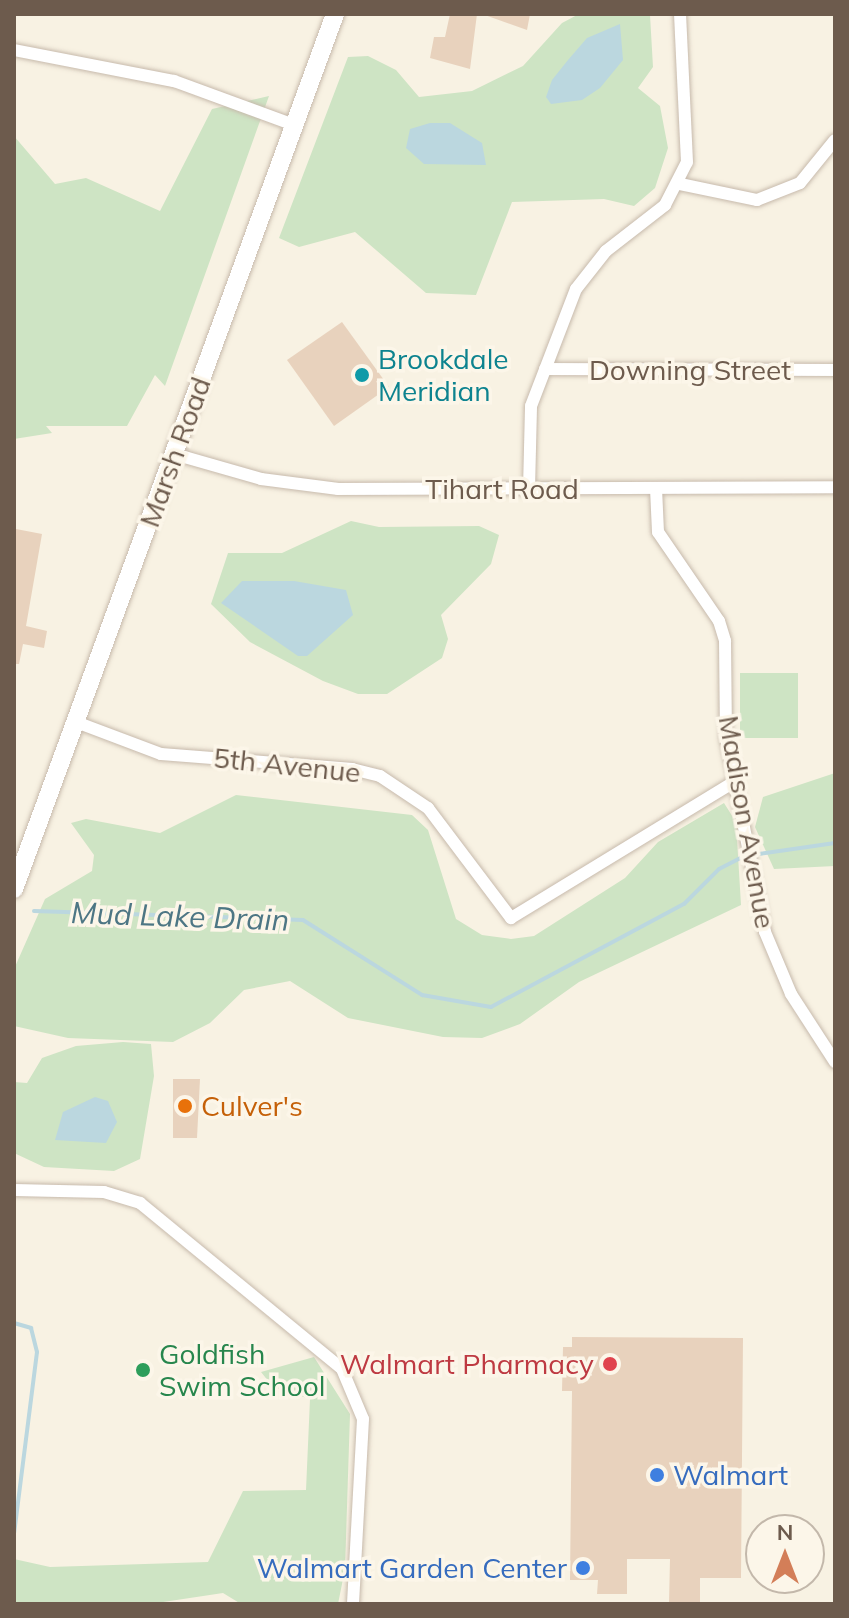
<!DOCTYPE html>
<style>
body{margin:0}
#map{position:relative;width:849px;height:1618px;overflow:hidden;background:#f8f2e3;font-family:Mulish,sans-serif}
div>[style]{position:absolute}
.green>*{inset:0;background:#cee4c4}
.water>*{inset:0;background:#bbd7df}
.stream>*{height:4px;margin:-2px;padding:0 2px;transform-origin:2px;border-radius:2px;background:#bbd7df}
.building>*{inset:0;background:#e8d2bd}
.roads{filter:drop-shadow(0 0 2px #c7baac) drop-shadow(0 0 2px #c7baac)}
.street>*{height:12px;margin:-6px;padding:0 6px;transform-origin:6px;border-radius:6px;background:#fff}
.secondary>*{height:18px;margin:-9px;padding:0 9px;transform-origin:9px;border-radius:9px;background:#fff}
.dots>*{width:22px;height:22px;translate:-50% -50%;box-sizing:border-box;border:4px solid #fcf6e9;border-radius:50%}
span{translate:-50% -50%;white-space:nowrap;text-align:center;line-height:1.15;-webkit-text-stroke:7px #fcf6e9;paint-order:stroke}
.culture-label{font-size:28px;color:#0d838f}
.left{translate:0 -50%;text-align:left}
.street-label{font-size:28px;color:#6d5b4d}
.food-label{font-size:28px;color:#c56008}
.leisure-label{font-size:28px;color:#27864d}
.health-label{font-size:28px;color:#be3a42}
.right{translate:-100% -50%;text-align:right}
.shop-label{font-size:28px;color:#366cbe}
.water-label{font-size:30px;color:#4d7684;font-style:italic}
.frame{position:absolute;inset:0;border:16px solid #6d5b4d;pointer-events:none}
.north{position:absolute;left:745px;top:1514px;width:80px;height:80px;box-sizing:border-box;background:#fcf6e9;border:2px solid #c3b8ab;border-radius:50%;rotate:0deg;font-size:22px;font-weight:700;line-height:32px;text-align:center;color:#6d5b4d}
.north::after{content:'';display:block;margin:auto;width:28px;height:36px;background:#d37e58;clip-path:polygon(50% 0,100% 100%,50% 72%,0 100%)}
</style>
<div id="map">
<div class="green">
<i style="clip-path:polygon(579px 14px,650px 15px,653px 67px,638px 88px,660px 106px,668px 148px,655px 188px,634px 206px,604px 199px,512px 202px,476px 295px,426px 293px,355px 232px,299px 247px,279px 238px,348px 57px,368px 56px,396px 70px,419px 97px,472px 91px,523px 66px,562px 23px)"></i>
<i style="clip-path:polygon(269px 96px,165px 386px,155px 375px,127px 426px,46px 426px,52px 433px,14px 439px,14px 136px,55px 184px,86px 178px,160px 211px,212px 109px)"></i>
<i style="clip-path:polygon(351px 521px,379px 527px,479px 526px,499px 535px,491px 564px,441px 615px,448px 639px,442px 658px,387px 694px,358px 694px,323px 681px,250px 642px,211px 604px,228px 553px,282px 553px)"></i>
<i style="clip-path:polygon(740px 673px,798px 673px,798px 738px,740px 738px)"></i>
<i style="clip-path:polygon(835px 773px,835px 866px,774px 869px,755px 827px,763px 797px)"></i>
<i style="clip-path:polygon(236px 795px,412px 815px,428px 830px,456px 919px,482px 935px,511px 939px,534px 936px,625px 878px,658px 842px,724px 803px,736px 822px,741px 905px,579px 982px,520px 1024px,482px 1038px,443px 1037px,348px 1018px,290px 981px,244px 990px,210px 1023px,173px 1042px,68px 1038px,14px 1026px,14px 969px,45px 899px,92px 871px,94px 855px,71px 823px,86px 819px,160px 833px)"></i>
<i style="clip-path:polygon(123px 1042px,151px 1044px,154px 1076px,140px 1159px,114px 1171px,44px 1167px,14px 1153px,14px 1082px,27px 1083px,42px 1058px,76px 1046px)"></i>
<i style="clip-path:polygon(314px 1357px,350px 1414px,345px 1569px,338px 1604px,241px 1604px,223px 1593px,150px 1604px,14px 1604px,14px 1559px,50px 1567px,208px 1562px,243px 1491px,306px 1490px,310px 1399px,273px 1387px,261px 1372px)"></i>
</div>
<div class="water">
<i style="clip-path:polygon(620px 24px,623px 60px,600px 88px,582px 100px,551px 104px,546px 97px,552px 80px,568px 60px,587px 38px)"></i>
<i style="clip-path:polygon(430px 123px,450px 123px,482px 143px,486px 165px,424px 164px,406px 148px,410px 129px)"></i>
<i style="clip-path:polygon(242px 581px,294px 581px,346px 590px,353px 615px,307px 656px,298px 656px,221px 603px)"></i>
<i style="clip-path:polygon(95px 1097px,108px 1101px,117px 1122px,106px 1143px,55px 1140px,63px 1112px)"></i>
</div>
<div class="stream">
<i style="left:34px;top:911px;width:269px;rotate:1.9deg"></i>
<i style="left:303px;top:920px;width:141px;rotate:32.2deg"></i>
<i style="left:422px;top:995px;width:70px;rotate:9.9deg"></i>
<i style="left:491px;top:1007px;width:219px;rotate:-28.1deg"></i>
<i style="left:684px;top:904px;width:49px;rotate:-45deg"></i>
<i style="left:719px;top:869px;width:29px;rotate:-27deg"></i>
<i style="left:745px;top:856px;width:91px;rotate:-8.2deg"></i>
<i style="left:14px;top:1323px;width:18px;rotate:16deg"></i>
<i style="left:31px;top:1328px;width:25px;rotate:76deg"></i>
<i style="left:37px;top:1352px;width:182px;rotate:97.2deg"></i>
</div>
<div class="building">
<i style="clip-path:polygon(450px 14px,477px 14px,470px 69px,430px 58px,434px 37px,445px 37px)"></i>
<i style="clip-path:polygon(482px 14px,530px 14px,527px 30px)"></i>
<i style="clip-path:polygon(342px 322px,389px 387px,334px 426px,287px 360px)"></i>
<i style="clip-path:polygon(16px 529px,42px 534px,26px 626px,47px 631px,44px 648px,23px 644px,19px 664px,14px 664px)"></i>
<i style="clip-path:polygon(173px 1079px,200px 1079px,197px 1138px,173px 1138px)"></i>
<i style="clip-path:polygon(572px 1337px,743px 1338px,741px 1578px,700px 1578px,700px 1604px,669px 1604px,670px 1559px,627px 1559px,627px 1594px,597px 1594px,598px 1580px,570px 1580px,572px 1391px,562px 1391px,563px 1347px,572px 1347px)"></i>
</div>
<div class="roads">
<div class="street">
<i style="left:14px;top:50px;width:163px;rotate:11deg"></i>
<i style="left:174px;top:81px;width:128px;rotate:20.1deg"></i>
<i style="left:680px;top:184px;width:79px;rotate:11.7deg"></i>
<i style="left:757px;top:200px;width:46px;rotate:-21.6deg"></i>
<i style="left:800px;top:183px;width:55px;rotate:-50.9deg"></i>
<i style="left:545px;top:369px;width:290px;rotate:0.2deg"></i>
<i style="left:174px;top:454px;width:91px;rotate:16deg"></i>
<i style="left:261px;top:479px;width:78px;rotate:7.4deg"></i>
<i style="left:338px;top:489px;width:497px;rotate:-0.2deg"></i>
<i style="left:656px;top:488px;width:44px;rotate:87.4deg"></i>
<i style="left:658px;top:532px;width:108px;rotate:55.6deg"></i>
<i style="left:719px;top:621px;width:21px;rotate:73deg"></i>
<i style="left:725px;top:641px;width:97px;rotate:89.4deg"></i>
<i style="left:726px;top:738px;width:198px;rotate:78.6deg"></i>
<i style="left:765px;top:932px;width:67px;rotate:67.2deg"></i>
<i style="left:791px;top:994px;width:81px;rotate:57.1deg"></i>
<i style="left:529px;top:489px;width:83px;rotate:-88.6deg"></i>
<i style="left:531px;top:406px;width:125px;rotate:-69deg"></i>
<i style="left:576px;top:289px;width:48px;rotate:-51.7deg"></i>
<i style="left:606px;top:251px;width:75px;rotate:-37.9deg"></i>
<i style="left:665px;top:205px;width:48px;rotate:-62.9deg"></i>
<i style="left:687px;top:162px;width:148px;rotate:-92.7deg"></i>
<i style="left:76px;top:722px;width:91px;rotate:20.6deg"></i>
<i style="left:161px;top:754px;width:192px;rotate:4.5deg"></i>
<i style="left:352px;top:769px;width:29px;rotate:14deg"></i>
<i style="left:380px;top:776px;width:58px;rotate:33.7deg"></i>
<i style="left:428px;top:808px;width:138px;rotate:53deg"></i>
<i style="left:511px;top:918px;width:261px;rotate:-31.4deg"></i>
<i style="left:14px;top:1190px;width:90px;rotate:1.3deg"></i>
<i style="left:104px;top:1192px;width:38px;rotate:17deg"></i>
<i style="left:140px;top:1203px;width:261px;rotate:39.4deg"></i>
<i style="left:342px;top:1369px;width:54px;rotate:67.2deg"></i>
<i style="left:363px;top:1419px;width:185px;rotate:93.1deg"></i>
</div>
<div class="secondary">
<i style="left:14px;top:889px;width:932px;rotate:-69.85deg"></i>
</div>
</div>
<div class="dots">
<i style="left:362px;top:375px;background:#0f9aa8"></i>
<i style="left:185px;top:1106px;background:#e8710a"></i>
<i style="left:610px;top:1364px;background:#e0444e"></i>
<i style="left:143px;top:1370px;background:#2e9e5b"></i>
<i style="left:657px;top:1475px;background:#3f7fe0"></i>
<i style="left:583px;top:1568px;background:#3f7fe0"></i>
</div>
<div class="culture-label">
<span class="left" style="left:378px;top:375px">Brookdale<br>Meridian</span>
</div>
<div class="street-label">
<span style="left:690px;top:370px">Downing Street</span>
<span style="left:175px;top:452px;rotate:-70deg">Marsh Road</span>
<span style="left:502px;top:489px">Tihart Road</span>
<span style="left:287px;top:765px;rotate:6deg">5th Avenue</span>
<span style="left:747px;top:822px;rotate:80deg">Madison Avenue</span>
</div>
<div class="food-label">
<span class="left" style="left:201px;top:1106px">Culver's</span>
</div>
<div class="leisure-label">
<span class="left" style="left:159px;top:1370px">Goldfish<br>Swim School</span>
</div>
<div class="health-label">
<span class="right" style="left:594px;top:1364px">Walmart Pharmacy</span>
</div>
<div class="shop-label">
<span class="left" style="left:673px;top:1475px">Walmart</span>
<span class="right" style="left:567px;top:1568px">Walmart Garden Center</span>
</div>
<div class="water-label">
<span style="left:180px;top:916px;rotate:2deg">Mud Lake Drain</span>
</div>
<div class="frame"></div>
<div class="north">N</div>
</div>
